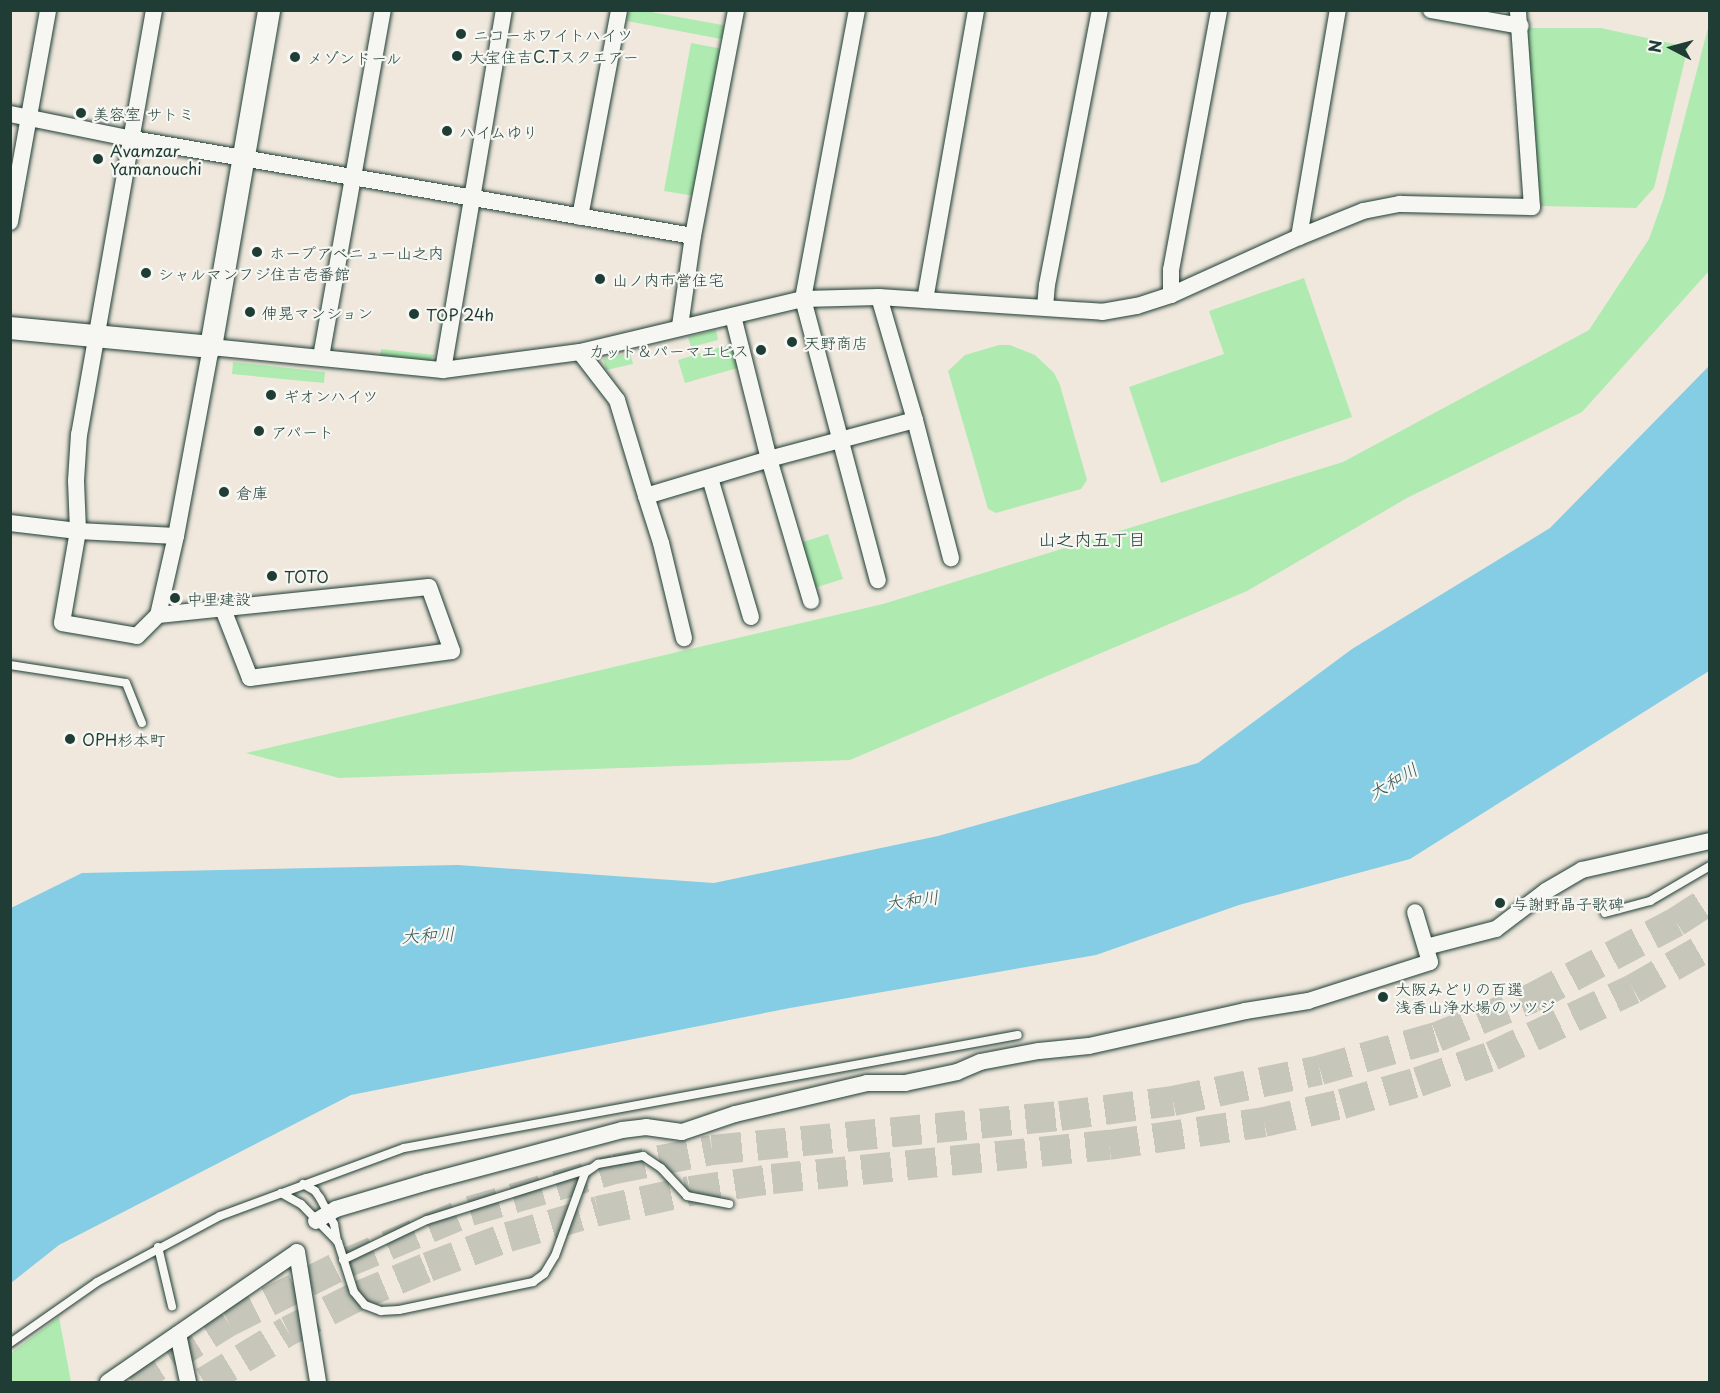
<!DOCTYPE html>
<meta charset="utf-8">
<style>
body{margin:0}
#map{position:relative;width:1720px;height:1393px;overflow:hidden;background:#f0e8dd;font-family:"Playpen Sans","Klee One",sans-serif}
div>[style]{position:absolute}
.green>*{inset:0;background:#afebb1}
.water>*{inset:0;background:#84cde4}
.highway-tunnel>*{height:30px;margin-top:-15px;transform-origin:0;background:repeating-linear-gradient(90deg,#c6c6bb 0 30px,transparent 0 45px)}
.roads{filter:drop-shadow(0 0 2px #1f3d34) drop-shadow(0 0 2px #1f3d34)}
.lane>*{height:8px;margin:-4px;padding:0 4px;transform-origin:4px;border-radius:4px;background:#f6f6f2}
.street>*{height:16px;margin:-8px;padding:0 8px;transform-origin:8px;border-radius:8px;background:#f6f6f2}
.secondary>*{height:22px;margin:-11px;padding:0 11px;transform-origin:11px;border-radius:11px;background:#f6f6f2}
.dots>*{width:16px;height:16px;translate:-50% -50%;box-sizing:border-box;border:3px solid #f6f6f2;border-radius:50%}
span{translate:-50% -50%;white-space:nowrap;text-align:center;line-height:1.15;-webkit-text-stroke:4.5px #f6f6f2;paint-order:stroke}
.poi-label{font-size:16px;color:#1f3d34}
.left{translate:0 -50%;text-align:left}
.right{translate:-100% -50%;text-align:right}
.neighbourhood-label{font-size:18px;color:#1f3d34}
.water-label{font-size:18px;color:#335a57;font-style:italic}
.frame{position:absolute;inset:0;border:12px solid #1f3d34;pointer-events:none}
.north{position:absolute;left:1642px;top:18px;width:60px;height:60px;-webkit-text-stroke:4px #f6f6f2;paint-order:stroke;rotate:276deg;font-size:16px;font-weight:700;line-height:24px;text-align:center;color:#1f3d34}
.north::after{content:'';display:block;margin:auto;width:21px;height:27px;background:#1f3d34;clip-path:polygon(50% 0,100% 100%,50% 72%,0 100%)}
</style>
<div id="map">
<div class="green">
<i style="clip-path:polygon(629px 11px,646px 11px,728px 26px,726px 40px,627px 21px)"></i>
<i style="clip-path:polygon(1709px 24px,1709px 271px,1582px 412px,1407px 498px,1247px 591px,850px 760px,339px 778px,246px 753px,883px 604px,1343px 462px,1589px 330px,1649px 239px,1664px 197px)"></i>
<i style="clip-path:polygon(1524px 28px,1601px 28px,1688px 47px,1654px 188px,1636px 208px,1541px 206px)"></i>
<i style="clip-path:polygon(691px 43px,723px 49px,695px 196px,664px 191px)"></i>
<i style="clip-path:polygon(1304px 278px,1352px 417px,1161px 483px,1129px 387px,1224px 354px,1209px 311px)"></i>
<i style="clip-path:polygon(716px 330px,718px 340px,691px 347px,688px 337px)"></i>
<i style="clip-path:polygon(734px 343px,741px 367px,685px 383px,678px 360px)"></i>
<i style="clip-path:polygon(999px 345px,1010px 345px,1035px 355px,1054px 373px,1060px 385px,1087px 480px,1081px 489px,996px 513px,988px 509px,948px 371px,965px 355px)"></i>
<i style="clip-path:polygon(381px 349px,435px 355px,427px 363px,380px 360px)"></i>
<i style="clip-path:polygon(630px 353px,633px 364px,606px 370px,603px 359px)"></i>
<i style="clip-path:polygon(233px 362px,325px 372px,324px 383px,232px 374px)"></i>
<i style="clip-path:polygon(828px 534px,843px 579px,814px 588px,800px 543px)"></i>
<i style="clip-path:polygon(59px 1317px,71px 1382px,11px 1382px,11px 1353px)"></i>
</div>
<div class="water">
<i style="clip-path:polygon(1709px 366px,1709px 671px,1410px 859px,1239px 905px,1096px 955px,790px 1008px,351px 1095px,59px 1245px,11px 1283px,11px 908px,82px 873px,458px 865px,714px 883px,938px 836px,1198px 763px,1352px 649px,1550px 528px)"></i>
</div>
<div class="highway-tunnel">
<i style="left:132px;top:1382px;width:113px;rotate:-32deg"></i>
<i style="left:228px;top:1322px;width:132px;rotate:-26.6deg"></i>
<i style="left:346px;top:1263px;width:134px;rotate:-22.8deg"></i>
<i style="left:470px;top:1211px;width:151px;rotate:-16.2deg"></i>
<i style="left:615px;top:1169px;width:99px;rotate:-11.1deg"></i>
<i style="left:712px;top:1150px;width:350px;rotate:-5.6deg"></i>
<i style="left:1060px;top:1116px;width:114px;rotate:-7.6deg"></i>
<i style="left:1173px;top:1101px;width:150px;rotate:-11.9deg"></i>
<i style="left:1320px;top:1070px;width:122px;rotate:-15.8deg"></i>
<i style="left:1437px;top:1037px;width:103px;rotate:-22.3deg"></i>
<i style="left:1532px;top:998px;width:163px;rotate:-27.8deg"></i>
<i style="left:1676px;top:922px;width:40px;rotate:-32.9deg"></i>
<i style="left:204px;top:1382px;width:98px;rotate:-31.3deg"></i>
<i style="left:288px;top:1331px;width:76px;rotate:-26.6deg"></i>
<i style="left:356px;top:1297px;width:78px;rotate:-22.6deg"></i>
<i style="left:428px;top:1267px;width:85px;rotate:-20.6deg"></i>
<i style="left:508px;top:1237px;width:94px;rotate:-16.1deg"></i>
<i style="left:598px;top:1211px;width:94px;rotate:-12.3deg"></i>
<i style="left:690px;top:1191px;width:83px;rotate:-8.3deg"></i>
<i style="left:772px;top:1179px;width:339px;rotate:-5.8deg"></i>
<i style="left:1109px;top:1145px;width:157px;rotate:-8.4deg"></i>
<i style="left:1264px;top:1122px;width:80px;rotate:-13deg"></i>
<i style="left:1342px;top:1104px;width:79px;rotate:-16.1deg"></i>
<i style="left:1418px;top:1082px;width:78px;rotate:-19.4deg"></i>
<i style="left:1492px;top:1056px;width:156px;rotate:-25.4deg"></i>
<i style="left:1633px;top:989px;width:89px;rotate:-29.7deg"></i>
</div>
<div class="roads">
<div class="lane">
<i style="left:10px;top:665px;width:117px;rotate:8.8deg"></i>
<i style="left:126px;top:683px;width:43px;rotate:68.2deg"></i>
<i style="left:1605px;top:913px;width:47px;rotate:-14.9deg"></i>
<i style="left:1650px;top:901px;width:69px;rotate:-30.3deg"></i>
<i style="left:303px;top:1184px;width:14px;rotate:30deg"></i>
<i style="left:315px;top:1191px;width:9px;rotate:54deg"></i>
<i style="left:320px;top:1198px;width:30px;rotate:62deg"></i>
<i style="left:334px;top:1224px;width:17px;rotate:80deg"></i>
<i style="left:281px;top:1193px;width:23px;rotate:29deg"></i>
<i style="left:301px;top:1204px;width:53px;rotate:45.8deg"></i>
<i style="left:338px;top:1242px;width:52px;rotate:72.3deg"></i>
<i style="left:354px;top:1292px;width:17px;rotate:50deg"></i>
<i style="left:365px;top:1305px;width:17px;rotate:21deg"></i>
<i style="left:381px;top:1311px;width:18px;rotate:-3deg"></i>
<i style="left:399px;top:1310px;width:137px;rotate:-11.8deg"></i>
<i style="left:533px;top:1282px;width:14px;rotate:-36deg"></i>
<i style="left:544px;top:1274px;width:21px;rotate:-59deg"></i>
<i style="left:555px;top:1256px;width:88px;rotate:-70.1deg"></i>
<i style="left:585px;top:1173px;width:16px;rotate:-35deg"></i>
<i style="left:598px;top:1164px;width:46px;rotate:-10.1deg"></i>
<i style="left:643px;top:1156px;width:22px;rotate:34deg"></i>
<i style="left:661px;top:1168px;width:38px;rotate:47deg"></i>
<i style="left:687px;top:1196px;width:43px;rotate:10.8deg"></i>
<i style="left:158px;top:1247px;width:61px;rotate:76.7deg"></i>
<i style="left:343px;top:1260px;width:93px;rotate:-25.5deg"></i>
<i style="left:427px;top:1220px;width:170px;rotate:-17.5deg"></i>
<i style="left:10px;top:1343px;width:106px;rotate:-35deg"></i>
<i style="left:97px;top:1282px;width:140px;rotate:-28.2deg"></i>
<i style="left:220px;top:1216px;width:196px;rotate:-20.3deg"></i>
<i style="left:404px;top:1148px;width:624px;rotate:-10.43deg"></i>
</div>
<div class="street">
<i style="left:154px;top:10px;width:431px;rotate:100deg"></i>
<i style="left:79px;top:434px;width:47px;rotate:93.7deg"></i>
<i style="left:76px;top:481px;width:50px;rotate:87.7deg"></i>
<i style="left:78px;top:531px;width:93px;rotate:99.9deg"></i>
<i style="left:62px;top:623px;width:76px;rotate:9.8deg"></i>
<i style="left:137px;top:636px;width:30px;rotate:-45deg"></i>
<i style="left:857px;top:10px;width:294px;rotate:100.6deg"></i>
<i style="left:803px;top:299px;width:291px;rotate:75.1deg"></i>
<i style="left:1431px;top:10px;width:91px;rotate:10.1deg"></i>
<i style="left:10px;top:114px;width:126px;rotate:11.5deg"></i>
<i style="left:133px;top:139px;width:568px;rotate:9.83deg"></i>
<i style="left:580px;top:217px;width:211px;rotate:-79.3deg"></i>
<i style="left:10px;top:222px;width:215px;rotate:-79.8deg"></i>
<i style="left:1299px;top:237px;width:230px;rotate:-80.3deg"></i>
<i style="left:1171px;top:295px;width:25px;rotate:-90deg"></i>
<i style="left:1171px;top:270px;width:264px;rotate:-79.5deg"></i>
<i style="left:879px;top:297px;width:128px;rotate:73.7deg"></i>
<i style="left:915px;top:420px;width:143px;rotate:75.4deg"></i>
<i style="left:925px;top:300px;width:294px;rotate:-80deg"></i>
<i style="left:1045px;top:307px;width:22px;rotate:-85deg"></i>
<i style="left:1047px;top:285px;width:280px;rotate:-79.1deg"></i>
<i style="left:733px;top:316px;width:147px;rotate:75.9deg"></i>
<i style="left:769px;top:459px;width:148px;rotate:73.5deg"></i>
<i style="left:680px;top:326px;width:91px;rotate:-81.8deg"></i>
<i style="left:693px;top:236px;width:230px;rotate:-79.2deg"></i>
<i style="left:580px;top:352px;width:61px;rotate:52.4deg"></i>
<i style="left:617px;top:400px;width:100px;rotate:73.2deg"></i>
<i style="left:646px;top:496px;width:128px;rotate:-16.7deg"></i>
<i style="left:769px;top:459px;width:151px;rotate:-15deg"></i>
<i style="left:321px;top:357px;width:352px;rotate:-79.9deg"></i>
<i style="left:443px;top:370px;width:365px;rotate:-80.4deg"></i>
<i style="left:710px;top:478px;width:145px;rotate:73.6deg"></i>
<i style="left:646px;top:496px;width:49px;rotate:72.3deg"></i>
<i style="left:661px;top:543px;width:98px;rotate:76.4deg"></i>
<i style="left:10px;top:523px;width:68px;rotate:6.7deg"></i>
<i style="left:78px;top:531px;width:98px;rotate:2.9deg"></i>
<i style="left:176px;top:536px;width:192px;rotate:-79.5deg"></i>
<i style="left:211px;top:347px;width:233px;rotate:5.7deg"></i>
<i style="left:443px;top:370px;width:138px;rotate:-7.5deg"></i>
<i style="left:580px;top:352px;width:229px;rotate:-13.4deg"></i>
<i style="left:803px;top:299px;width:76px;rotate:-1.5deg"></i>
<i style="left:879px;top:297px;width:224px;rotate:3.8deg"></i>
<i style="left:1102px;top:312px;width:36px;rotate:-10deg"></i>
<i style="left:1137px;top:306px;width:36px;rotate:-18deg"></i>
<i style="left:1171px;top:295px;width:141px;rotate:-24.4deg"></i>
<i style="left:1299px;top:237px;width:69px;rotate:-22.1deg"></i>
<i style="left:1363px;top:211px;width:38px;rotate:-11deg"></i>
<i style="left:1400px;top:204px;width:132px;rotate:1.3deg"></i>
<i style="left:1532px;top:207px;width:197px;rotate:-94.1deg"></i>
<i style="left:176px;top:536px;width:81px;rotate:102.8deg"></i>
<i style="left:158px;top:615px;width:272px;rotate:-5.9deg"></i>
<i style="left:429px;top:587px;width:68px;rotate:70.2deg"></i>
<i style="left:452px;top:651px;width:204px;rotate:172.4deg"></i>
<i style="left:250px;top:678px;width:74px;rotate:-111.4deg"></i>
<i style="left:1426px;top:947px;width:72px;rotate:-14.4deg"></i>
<i style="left:1496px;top:929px;width:63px;rotate:-37.2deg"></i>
<i style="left:1546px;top:891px;width:42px;rotate:-30.3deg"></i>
<i style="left:1582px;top:870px;width:131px;rotate:-12.8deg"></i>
<i style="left:316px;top:1221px;width:23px;rotate:-31deg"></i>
<i style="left:336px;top:1209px;width:95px;rotate:-16.5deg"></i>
<i style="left:427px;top:1182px;width:202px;rotate:-14.9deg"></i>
<i style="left:622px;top:1130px;width:24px;rotate:-7deg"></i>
<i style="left:646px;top:1127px;width:36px;rotate:8deg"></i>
<i style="left:682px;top:1132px;width:56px;rotate:-18.8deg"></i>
<i style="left:735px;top:1114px;width:136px;rotate:-13.2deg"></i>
<i style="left:867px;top:1083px;width:38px"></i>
<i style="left:905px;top:1083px;width:53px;rotate:-11.9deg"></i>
<i style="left:957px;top:1072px;width:25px;rotate:-23deg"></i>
<i style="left:980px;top:1062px;width:60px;rotate:-10.6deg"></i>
<i style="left:1039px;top:1051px;width:50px;rotate:-5.7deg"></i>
<i style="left:1089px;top:1046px;width:160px;rotate:-12.6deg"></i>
<i style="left:1245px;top:1011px;width:64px;rotate:-9deg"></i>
<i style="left:1308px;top:1001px;width:128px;rotate:-17.7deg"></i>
<i style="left:1430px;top:962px;width:52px;rotate:-106.7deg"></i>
<i style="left:178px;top:1334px;width:49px;rotate:78.2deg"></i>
<i style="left:108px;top:1382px;width:229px;rotate:-34.5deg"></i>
<i style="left:297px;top:1252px;width:132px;rotate:80.8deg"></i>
</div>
<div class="secondary">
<i style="left:10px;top:328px;width:202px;rotate:5.4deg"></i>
<i style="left:211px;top:347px;width:342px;rotate:-80.2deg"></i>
</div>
</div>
<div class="dots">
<i style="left:461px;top:34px;background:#1f3d34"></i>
<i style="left:457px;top:56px;background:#1f3d34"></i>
<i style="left:295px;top:57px;background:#1f3d34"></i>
<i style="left:81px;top:113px;background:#1f3d34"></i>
<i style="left:447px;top:131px;background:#1f3d34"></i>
<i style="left:98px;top:159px;background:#1f3d34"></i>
<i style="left:257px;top:252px;background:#1f3d34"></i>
<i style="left:146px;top:273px;background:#1f3d34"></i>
<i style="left:600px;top:279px;background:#1f3d34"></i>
<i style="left:250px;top:312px;background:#1f3d34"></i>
<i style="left:414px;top:314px;background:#1f3d34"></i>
<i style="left:792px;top:342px;background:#1f3d34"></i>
<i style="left:761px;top:350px;background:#1f3d34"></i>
<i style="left:271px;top:395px;background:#1f3d34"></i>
<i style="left:259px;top:431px;background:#1f3d34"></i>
<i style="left:224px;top:492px;background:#1f3d34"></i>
<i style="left:272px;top:576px;background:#1f3d34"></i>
<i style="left:175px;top:598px;background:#1f3d34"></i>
<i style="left:70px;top:739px;background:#1f3d34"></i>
<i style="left:1500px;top:903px;background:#1f3d34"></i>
<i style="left:1383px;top:997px;background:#1f3d34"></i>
</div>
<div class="poi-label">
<span class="left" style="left:473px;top:34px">ニコーホワイトハイツ</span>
<span class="left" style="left:469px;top:56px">大宝住吉C.Tスクエアー</span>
<span class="left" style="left:307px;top:57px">メゾンドール</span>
<span class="left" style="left:93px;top:113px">美容室 サトミ</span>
<span class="left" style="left:459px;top:131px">ハイムゆり</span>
<span class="left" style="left:110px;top:159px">Avamzar<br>Yamanouchi</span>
<span class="left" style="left:269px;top:252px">ホープアベニュー山之内</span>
<span class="left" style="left:158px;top:273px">シャルマンフジ住吉壱番館</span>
<span class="left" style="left:612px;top:279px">山ノ内市営住宅</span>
<span class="left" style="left:262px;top:312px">伸晃マンション</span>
<span class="left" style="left:426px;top:314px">TOP 24h</span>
<span class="left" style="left:804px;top:342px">天野商店</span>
<span class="right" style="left:749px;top:350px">カット＆パーマエビス</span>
<span class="left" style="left:283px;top:395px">ギオンハイツ</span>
<span class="left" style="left:271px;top:431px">アパート</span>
<span class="left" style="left:236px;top:492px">倉庫</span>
<span class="left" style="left:284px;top:576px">TOTO</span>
<span class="left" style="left:187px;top:598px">中里建設</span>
<span class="left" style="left:82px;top:739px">OPH杉本町</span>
<span class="left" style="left:1512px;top:903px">与謝野晶子歌碑</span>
<span class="left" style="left:1395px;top:997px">大阪みどりの百選<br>浅香山浄水場のツツジ</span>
</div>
<div class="neighbourhood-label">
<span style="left:1092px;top:539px">山之内五丁目</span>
</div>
<div class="water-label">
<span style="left:1393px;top:781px;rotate:-30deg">大和川</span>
<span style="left:912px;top:900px;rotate:-7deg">大和川</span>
<span style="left:428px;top:935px;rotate:-3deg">大和川</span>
</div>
<div class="frame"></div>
<div class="north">N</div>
</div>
